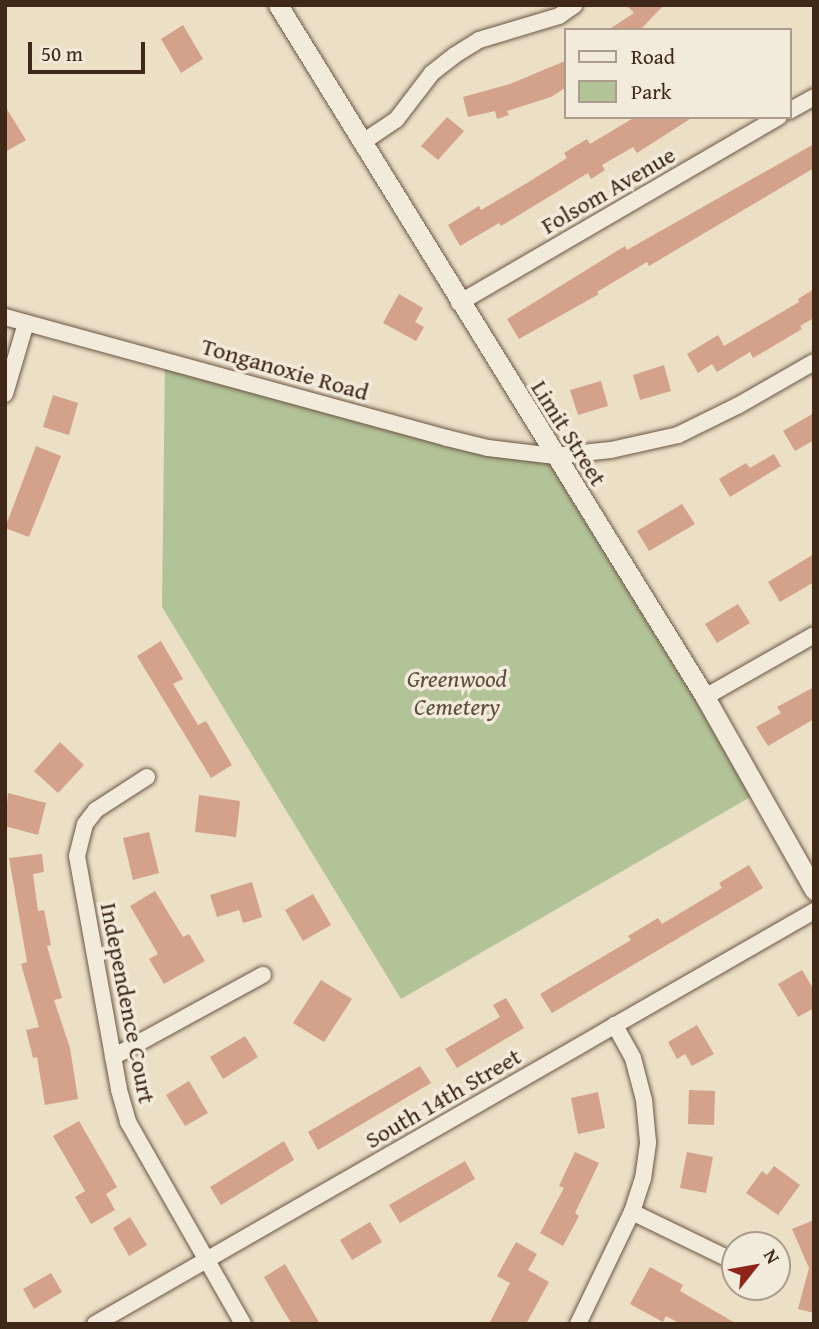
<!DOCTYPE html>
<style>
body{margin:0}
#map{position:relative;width:819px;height:1329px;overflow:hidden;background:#ebdfc6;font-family:"Gentium Book Plus",serif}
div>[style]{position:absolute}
.green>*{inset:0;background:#b3c398}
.building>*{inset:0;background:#d4a18a}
.roads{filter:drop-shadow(0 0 2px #6b5644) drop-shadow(0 0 2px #6b5644)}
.minor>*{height:16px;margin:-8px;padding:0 8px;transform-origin:8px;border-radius:8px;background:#f2eada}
.tertiary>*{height:19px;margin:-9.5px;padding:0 9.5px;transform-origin:9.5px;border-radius:9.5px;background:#f2eada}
span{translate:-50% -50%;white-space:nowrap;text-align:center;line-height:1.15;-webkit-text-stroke:7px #f2eada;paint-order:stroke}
.street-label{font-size:24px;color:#402818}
.park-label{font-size:24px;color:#5d4f38;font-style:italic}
.frame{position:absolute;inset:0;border:7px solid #402818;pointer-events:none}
.legend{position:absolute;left:564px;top:28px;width:228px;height:91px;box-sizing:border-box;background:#f2eada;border:2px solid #ab9c8c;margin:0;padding:9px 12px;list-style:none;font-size:21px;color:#402818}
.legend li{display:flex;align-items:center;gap:14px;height:35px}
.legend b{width:35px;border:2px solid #ab9c8c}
.north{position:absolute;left:721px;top:1231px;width:70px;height:70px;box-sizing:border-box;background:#f2eada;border:2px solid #ab9c8c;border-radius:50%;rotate:59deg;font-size:19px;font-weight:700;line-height:28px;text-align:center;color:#402818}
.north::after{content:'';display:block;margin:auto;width:24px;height:32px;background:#8f2418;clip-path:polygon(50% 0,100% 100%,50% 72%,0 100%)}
.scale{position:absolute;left:28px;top:42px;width:117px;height:32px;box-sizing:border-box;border:4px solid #402818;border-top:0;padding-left:9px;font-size:21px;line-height:24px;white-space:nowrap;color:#402818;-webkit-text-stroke:5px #f2eada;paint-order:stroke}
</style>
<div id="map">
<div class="green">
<i style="clip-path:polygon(165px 359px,447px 438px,554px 456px,759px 792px,401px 999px,162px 607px)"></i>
</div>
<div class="building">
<i style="clip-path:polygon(626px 5px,664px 5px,640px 30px,608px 30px,634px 13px)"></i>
<i style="clip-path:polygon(183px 25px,203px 59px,181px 73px,161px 39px)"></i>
<i style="clip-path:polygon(565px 61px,565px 88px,551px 97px,507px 111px,509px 115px,497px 119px,495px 111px,468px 117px,463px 97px,510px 84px)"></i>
<i style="clip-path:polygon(5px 106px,26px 140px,5px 152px)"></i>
<i style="clip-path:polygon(447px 117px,464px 131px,438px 160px,421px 146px)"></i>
<i style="clip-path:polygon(635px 117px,693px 117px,637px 153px,633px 147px,602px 165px,605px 170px,591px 179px,588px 173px,501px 226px,499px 223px,460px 246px,448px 225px,479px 206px,481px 210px,527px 183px,567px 158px,564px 153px,587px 139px,590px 144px)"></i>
<i style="clip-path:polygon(814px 144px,814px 168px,649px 266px,647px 262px,597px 292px,599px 294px,519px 339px,507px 319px,625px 246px,627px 250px)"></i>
<i style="clip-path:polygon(814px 289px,814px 318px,800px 326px,802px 329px,753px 358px,750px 352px,717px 372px,712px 364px,698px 373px,687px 354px,718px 335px,724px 346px,799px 302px,798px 299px)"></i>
<i style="clip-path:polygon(399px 294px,423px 308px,415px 322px,424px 327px,416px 341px,383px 323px)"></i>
<i style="clip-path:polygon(664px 365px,671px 391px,640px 400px,633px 375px)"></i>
<i style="clip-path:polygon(601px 381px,608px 406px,578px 415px,570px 390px)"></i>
<i style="clip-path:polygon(53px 395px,78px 403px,69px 435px,43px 427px)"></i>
<i style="clip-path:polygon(814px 413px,814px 440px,795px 451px,783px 431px)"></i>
<i style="clip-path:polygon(36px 446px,61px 456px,29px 537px,5px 528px)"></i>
<i style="clip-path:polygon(774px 454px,781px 466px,730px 497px,719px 479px,746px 463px,750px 468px)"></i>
<i style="clip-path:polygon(682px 504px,695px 524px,649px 551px,637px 531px)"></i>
<i style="clip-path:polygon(814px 554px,814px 582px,780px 602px,768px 582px)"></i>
<i style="clip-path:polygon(738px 604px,750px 623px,717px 643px,705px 624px)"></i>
<i style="clip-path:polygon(161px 641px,183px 679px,173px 684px,198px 725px,206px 721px,232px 765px,211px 778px,137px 656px)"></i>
<i style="clip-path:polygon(814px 687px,814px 719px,768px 746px,756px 727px,781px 713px,777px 707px)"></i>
<i style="clip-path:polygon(60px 742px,84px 765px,58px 793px,34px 771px)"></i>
<i style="clip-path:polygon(8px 793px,46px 803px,38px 835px,5px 826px)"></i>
<i style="clip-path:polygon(199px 795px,240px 801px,236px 837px,195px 832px)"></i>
<i style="clip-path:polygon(149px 832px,159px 873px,133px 880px,123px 838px)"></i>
<i style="clip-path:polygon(42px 854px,44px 872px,33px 874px,38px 911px,44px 910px,51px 945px,47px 946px,62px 998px,54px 1000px,70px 1048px,78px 1099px,45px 1105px,37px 1057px,33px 1058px,26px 1030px,39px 1027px,21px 964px,27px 962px,9px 858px)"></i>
<i style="clip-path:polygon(749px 865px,763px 888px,552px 1013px,540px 994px,631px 940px,628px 936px,658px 918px,662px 924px,722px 888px,719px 883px)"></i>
<i style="clip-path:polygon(252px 882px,262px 917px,243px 923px,239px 910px,217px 917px,210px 895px)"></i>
<i style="clip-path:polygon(155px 891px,183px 937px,189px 934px,205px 961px,164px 984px,149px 959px,158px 954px,130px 906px)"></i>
<i style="clip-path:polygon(313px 894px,331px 925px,303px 941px,285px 910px)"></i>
<i style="clip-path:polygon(802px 970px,814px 990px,814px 1008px,798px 1017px,778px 984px)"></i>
<i style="clip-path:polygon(321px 980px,352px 999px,324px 1042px,293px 1023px)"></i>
<i style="clip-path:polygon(506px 998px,524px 1028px,457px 1068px,445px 1049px,500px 1017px,493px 1005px)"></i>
<i style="clip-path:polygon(697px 1025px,714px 1054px,692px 1066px,685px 1054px,677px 1059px,668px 1042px)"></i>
<i style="clip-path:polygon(245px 1036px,258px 1057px,223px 1079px,210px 1057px)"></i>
<i style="clip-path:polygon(420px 1066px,431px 1083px,318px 1150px,308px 1132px)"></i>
<i style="clip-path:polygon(189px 1081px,208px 1113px,185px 1126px,166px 1095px)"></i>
<i style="clip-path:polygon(689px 1090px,715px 1091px,714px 1125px,688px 1124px)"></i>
<i style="clip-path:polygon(598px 1092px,605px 1128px,578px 1134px,571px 1098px)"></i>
<i style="clip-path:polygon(79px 1121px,117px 1187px,106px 1194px,115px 1210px,91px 1224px,75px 1197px,85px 1191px,53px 1136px)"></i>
<i style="clip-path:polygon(284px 1141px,294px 1160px,221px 1205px,210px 1187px)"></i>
<i style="clip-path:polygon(575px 1152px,599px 1163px,575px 1213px,579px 1216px,563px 1246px,540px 1233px,564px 1188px,559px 1186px)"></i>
<i style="clip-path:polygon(687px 1152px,713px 1157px,706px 1193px,680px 1188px)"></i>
<i style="clip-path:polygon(465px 1161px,475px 1179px,400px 1223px,389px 1205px)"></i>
<i style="clip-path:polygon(774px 1166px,800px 1185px,778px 1215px,746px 1193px,762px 1171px,767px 1175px)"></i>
<i style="clip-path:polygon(130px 1217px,147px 1245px,129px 1256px,113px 1228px)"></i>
<i style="clip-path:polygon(814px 1220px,814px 1313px,798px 1309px,809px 1268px,792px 1229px)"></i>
<i style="clip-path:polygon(370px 1222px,382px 1242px,352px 1260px,340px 1240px)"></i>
<i style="clip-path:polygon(516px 1242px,537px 1254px,528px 1270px,549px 1282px,526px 1324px,489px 1324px,510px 1283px,497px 1276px)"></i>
<i style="clip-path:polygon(285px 1264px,320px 1324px,292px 1324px,283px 1310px,264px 1277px)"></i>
<i style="clip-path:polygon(650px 1267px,683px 1285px,680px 1291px,737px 1324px,681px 1324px,666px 1316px,663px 1322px,630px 1304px)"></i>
<i style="clip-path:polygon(51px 1273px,62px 1292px,34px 1309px,23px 1289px)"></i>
</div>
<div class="roads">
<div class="minor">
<i style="left:789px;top:111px;width:29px;rotate:-29deg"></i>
<i style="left:363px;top:142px;width:40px;rotate:-34deg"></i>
<i style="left:396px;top:120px;width:59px;rotate:-52.5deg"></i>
<i style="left:432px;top:73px;width:29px;rotate:-38deg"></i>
<i style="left:455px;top:55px;width:28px;rotate:-32deg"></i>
<i style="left:479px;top:40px;width:84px;rotate:-16.7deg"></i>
<i style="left:559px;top:16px;width:19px;rotate:-35deg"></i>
<i style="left:459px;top:303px;width:370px;rotate:-30.2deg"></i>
<i style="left:5px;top:317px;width:458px;rotate:15.3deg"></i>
<i style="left:447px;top:438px;width:42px;rotate:13.7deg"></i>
<i style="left:488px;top:448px;width:66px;rotate:6.9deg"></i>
<i style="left:554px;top:456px;width:57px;rotate:-6deg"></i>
<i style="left:611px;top:450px;width:69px;rotate:-12.6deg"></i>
<i style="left:678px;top:435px;width:68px;rotate:-26.2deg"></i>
<i style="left:739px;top:405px;width:86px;rotate:-29.8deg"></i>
<i style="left:5px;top:394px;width:74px;rotate:-73.5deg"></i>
<i style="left:705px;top:697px;width:125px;rotate:-29.6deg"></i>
<i style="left:147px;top:777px;width:61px;rotate:147.1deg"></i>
<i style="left:96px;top:810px;width:18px;rotate:128deg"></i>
<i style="left:85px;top:824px;width:33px;rotate:104deg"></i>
<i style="left:77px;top:856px;width:238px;rotate:79.8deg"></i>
<i style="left:119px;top:1090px;width:33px;rotate:74deg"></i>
<i style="left:128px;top:1122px;width:232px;rotate:60.3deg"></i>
<i style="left:113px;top:1057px;width:171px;rotate:-28.7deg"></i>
<i style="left:632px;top:1212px;width:114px;rotate:25.9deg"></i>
<i style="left:95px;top:1324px;width:829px;rotate:-29.87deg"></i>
<i style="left:578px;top:1324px;width:124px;rotate:-64.3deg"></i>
<i style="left:632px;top:1212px;width:35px;rotate:-72deg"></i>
<i style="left:643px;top:1179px;width:37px;rotate:-82deg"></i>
<i style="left:648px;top:1142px;width:42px;rotate:-95.4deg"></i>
<i style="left:644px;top:1100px;width:43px;rotate:-104.7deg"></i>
<i style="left:633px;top:1058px;width:38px;rotate:-119deg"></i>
</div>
<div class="tertiary">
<i style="left:278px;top:5px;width:813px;rotate:58.32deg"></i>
<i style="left:705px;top:697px;width:222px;rotate:60.5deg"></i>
</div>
</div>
<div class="street-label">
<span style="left:608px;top:190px;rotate:-30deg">Folsom Avenue</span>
<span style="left:285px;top:369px;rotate:16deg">Tonganoxie Road</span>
<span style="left:569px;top:433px;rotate:58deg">Limit Street</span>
<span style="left:128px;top:1003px;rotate:79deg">Independence Court</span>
<span style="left:443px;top:1098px;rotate:-30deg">South 14th Street</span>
</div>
<div class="park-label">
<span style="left:457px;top:693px">Greenwood<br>Cemetery</span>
</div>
<div class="frame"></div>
<ul class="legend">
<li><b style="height:9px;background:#f2eada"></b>Road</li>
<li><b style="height:19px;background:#b3c398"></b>Park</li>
</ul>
<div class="north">N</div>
<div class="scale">50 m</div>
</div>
